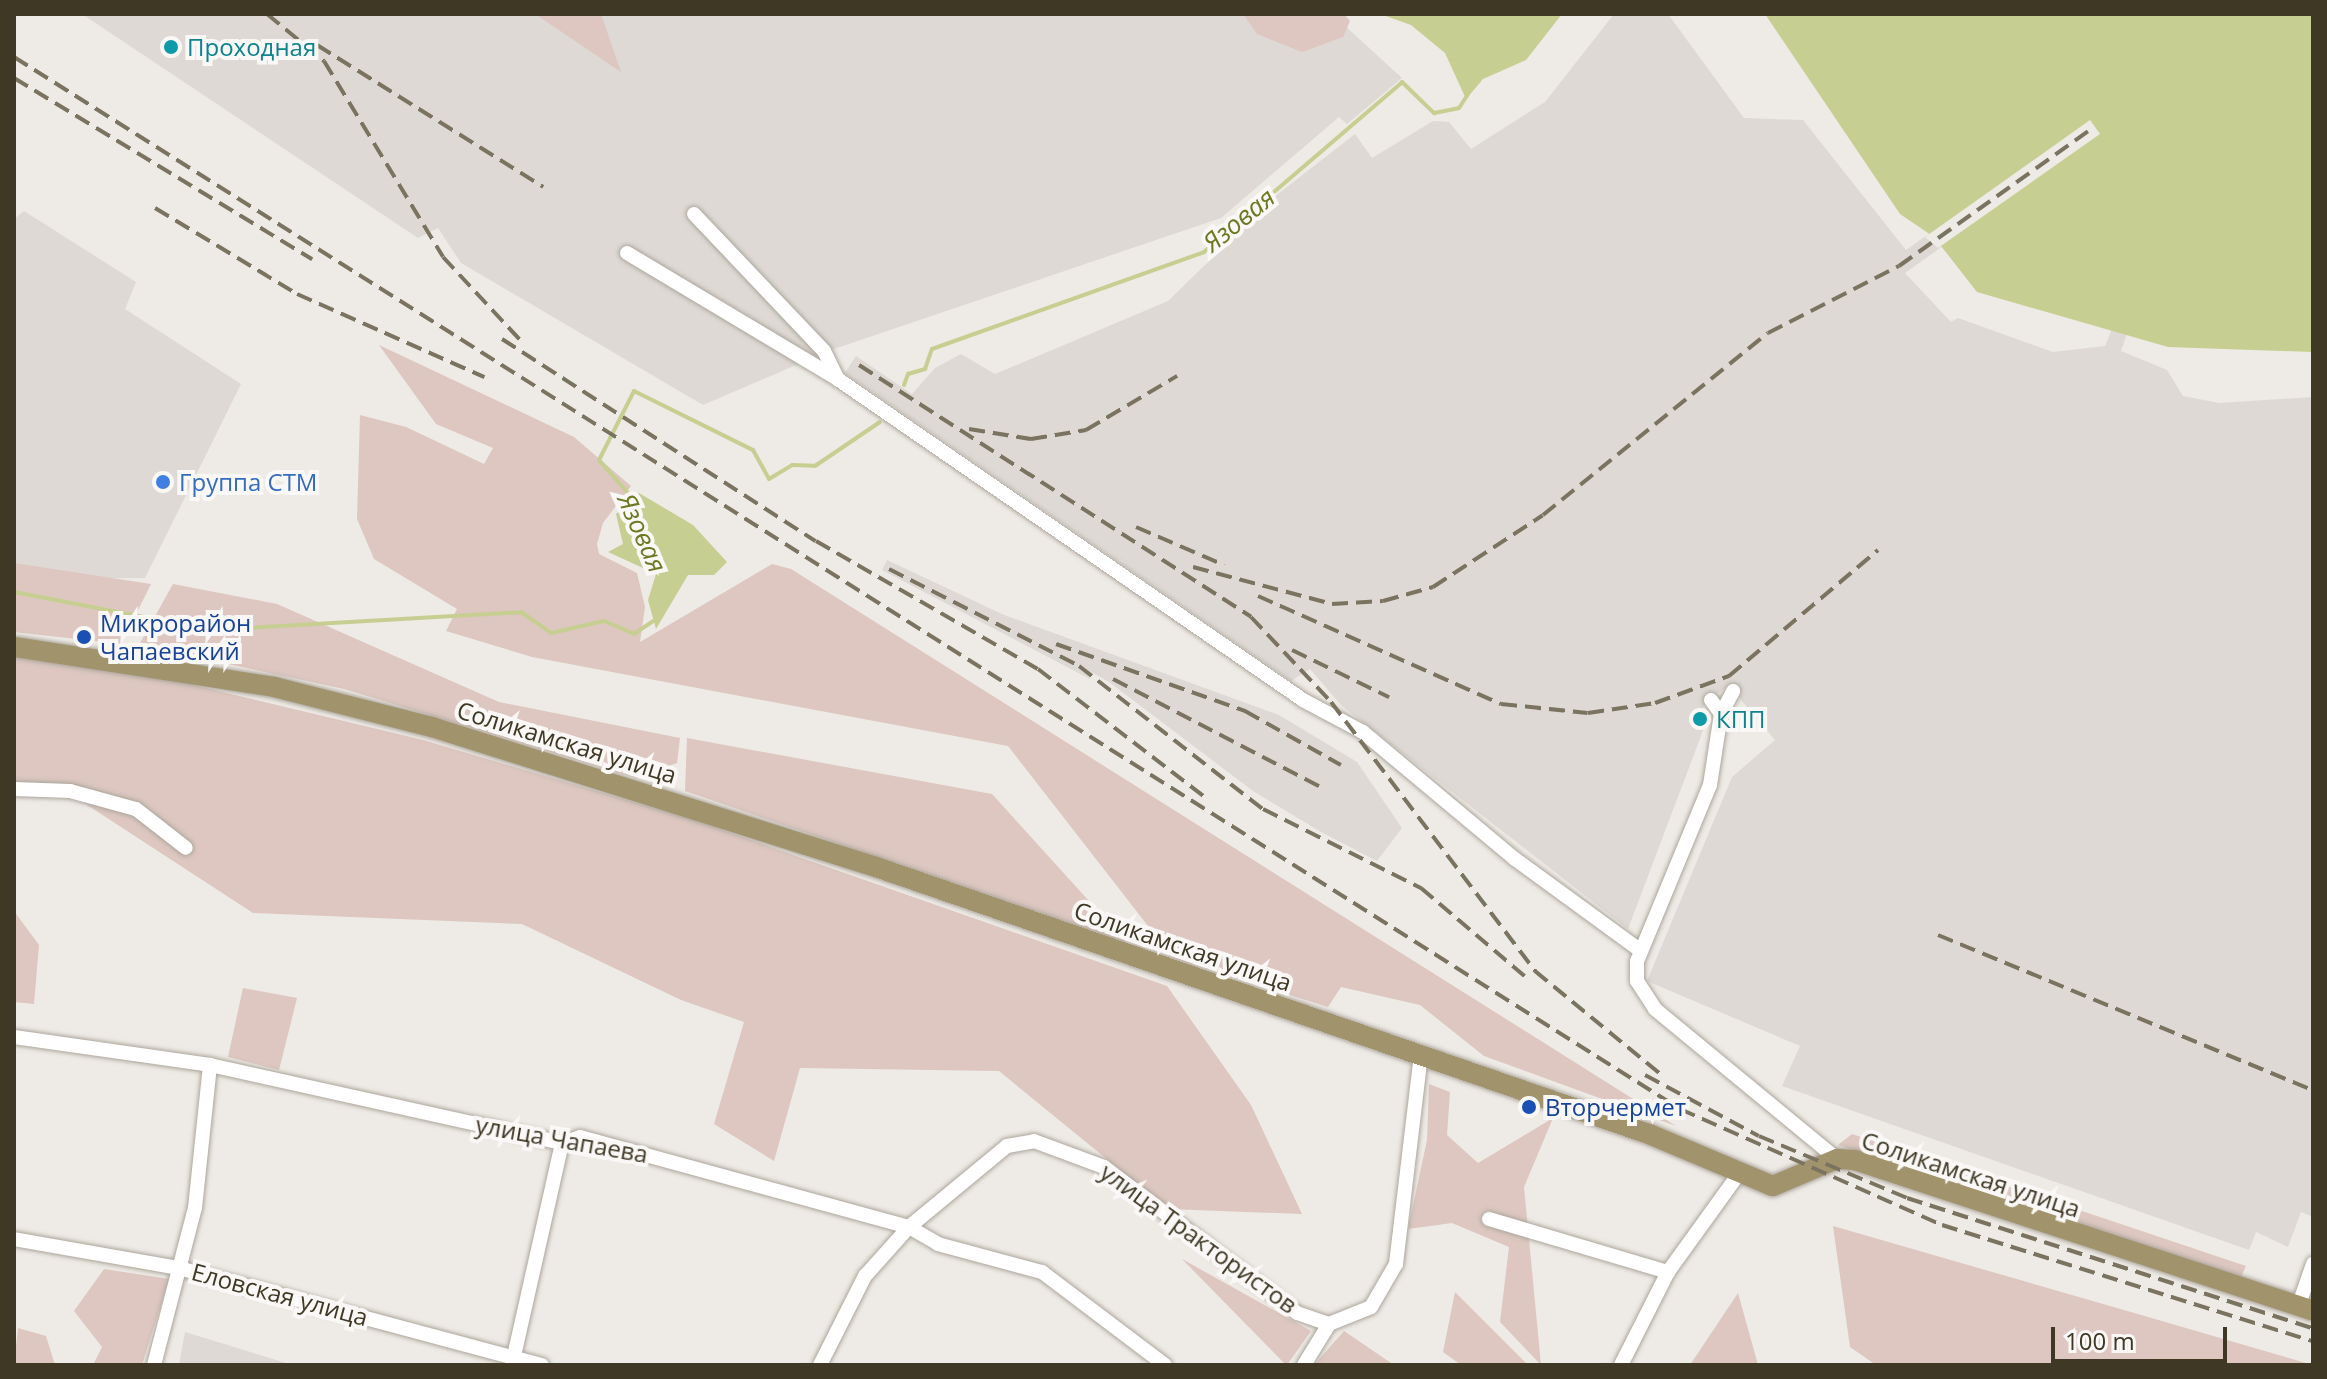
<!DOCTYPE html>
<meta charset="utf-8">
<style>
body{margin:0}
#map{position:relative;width:2327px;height:1379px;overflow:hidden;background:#eeeae5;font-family:"Open Sans",sans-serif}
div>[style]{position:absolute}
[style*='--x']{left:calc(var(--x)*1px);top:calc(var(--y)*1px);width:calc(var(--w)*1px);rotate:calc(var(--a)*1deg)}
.built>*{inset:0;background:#ded9d4}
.green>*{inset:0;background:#ddc7c0}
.water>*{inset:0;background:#c6cf91}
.pier>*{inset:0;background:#eeeae5}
.stream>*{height:4px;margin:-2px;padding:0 2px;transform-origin:2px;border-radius:2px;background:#c6cf91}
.roads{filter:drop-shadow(0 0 2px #aca69c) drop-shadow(0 0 2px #aca69c)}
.minor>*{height:14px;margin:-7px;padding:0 7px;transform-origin:7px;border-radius:7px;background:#fff}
.primary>*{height:20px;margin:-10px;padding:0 10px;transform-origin:10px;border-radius:10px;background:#a1936c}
.rail>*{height:4px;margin-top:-2px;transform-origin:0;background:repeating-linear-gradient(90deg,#7a7360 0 16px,transparent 0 24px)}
.dots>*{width:22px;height:22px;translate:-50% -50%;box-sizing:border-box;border:4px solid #faf8f6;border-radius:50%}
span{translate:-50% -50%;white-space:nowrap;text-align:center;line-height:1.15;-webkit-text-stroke:8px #faf8f6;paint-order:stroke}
.culture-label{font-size:24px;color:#0d838f}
.left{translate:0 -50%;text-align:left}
.shop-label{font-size:24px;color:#366cbe}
.transit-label{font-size:24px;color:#164399}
.street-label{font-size:24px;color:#3f3825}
.water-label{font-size:26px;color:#6b7921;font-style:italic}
.frame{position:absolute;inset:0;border:16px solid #3f3825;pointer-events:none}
.scale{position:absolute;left:2051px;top:1327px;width:176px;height:36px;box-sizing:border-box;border:4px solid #3f3825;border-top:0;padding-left:10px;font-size:24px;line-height:28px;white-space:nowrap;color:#3f3825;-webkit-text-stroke:6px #faf8f6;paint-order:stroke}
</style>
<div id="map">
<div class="built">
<i style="clip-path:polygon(82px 14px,1332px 14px,1402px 78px,1347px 124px,1339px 117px,1221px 218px,831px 350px,703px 405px,461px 263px,438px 228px,418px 238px)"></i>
<i style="clip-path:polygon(1614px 14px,1668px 14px,1744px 118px,1803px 120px,1906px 250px,2090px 120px,2100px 134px,1905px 273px,1951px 322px,1958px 318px,2053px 352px,2105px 346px,2116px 319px,2130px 324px,2121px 351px,2167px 370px,2183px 396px,2219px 403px,2313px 397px,2313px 1217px,2301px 1212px,2288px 1247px,2256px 1232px,2249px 1250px,1782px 1086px,1800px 1046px,1647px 981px,1732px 777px,1775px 740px,1728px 685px,1703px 707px,1704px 728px,1628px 929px,1341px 705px,1310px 669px,1291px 681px,845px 373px,856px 356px,912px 394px,935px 368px,961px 354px,995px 374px,1168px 301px,1278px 194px,1355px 134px,1372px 158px,1433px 121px,1449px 122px,1471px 149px,1545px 102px)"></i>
<i style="clip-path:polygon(24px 211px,136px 282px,125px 309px,241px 384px,145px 578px,14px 579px,14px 219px)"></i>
<i style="clip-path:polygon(887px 560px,1004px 615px,1279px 715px,1357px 762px,1402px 828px,1377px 861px,1321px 832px,1253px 791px,1109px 682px,1093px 673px,1090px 679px,882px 570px)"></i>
<i style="clip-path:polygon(185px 1332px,286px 1363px,285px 1365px,179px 1365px)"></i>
</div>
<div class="green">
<i style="clip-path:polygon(535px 14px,601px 14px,621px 72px)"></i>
<i style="clip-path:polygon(1243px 14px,1344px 14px,1350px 21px,1343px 37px,1302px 52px,1257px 34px)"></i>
<i style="clip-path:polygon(379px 345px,574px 437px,631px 486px,603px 523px,597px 544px,599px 554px,637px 573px,645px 607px,640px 642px,772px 564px,791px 569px,1676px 1126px,1484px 1056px,1420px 1005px,1341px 987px,1328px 1007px,1173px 958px,1008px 746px,532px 657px,446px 631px,457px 609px,374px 559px,357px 519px,360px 415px,406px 427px,484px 464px,493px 448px,436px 424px)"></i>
<i style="clip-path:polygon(14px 563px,151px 584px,121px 644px,14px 632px)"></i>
<i style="clip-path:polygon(173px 584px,277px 604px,499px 702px,680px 738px,677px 763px,636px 778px,344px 689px,139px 645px)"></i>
<i style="clip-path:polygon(14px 657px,127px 669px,423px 740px,691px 819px,1167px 986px,1251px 1105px,1302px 1214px,1168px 1209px,999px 1071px,800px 1068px,774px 1161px,714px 1124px,744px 1022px,681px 1000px,522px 924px,253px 913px,78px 799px,14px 796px)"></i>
<i style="clip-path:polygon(687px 738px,992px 794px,1127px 943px,685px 791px)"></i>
<i style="clip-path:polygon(14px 911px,39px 945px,34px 1004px,14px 1002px)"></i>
<i style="clip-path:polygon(243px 988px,297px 998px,279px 1070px,228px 1057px)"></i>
<i style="clip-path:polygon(1429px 1084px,1450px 1092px,1447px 1135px,1478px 1163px,1553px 1118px,1524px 1187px,1541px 1365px,1500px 1322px,1509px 1247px,1452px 1223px,1408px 1229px,1427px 1140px)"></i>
<i style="clip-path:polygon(1852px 1134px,2246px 1266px,2240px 1279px,1838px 1145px)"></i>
<i style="clip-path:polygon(1833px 1226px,2155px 1319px,2313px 1365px,1876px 1365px,1850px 1347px)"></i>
<i style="clip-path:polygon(1182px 1259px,1311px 1331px,1287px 1365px,1286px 1365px)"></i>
<i style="clip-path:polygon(104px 1269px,169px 1279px,142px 1365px,93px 1365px,102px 1347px,74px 1311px)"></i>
<i style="clip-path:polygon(1455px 1292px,1528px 1365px,1461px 1365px,1443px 1352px)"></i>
<i style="clip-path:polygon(1738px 1293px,1758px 1365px,1690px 1365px)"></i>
<i style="clip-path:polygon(18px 1328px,46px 1336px,55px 1365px,14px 1365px)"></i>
<i style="clip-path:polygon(1344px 1331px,1394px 1365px,1314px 1365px)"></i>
</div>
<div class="water">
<i style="clip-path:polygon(1380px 14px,1562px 14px,1526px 60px,1483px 79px,1466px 99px,1445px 53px,1411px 25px)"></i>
<i style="clip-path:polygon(1765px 14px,2313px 14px,2313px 352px,2168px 347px,1977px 292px,1934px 237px,1900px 214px)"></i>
<i style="clip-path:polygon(639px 493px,693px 525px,727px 562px,714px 575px,688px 575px,656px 629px,648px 600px,656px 574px,608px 552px,623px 544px,616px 514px)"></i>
</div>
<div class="pier">
<i style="clip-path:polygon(2090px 120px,2100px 134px,1938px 248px,1925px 237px)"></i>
</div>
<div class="stream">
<i style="--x:904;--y:385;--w:12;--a:-70"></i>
<i style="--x:908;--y:374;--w:18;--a:-16"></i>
<i style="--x:925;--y:369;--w:21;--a:-71"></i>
<i style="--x:932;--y:349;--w:289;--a:-19.6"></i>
<i style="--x:1204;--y:252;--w:261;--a:-40.6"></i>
<i style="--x:1402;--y:82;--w:45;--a:44.1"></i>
<i style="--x:1434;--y:113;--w:25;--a:-11"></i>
<i style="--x:1459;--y:108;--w:17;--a:-57"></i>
<i style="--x:634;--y:500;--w:53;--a:-131.2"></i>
<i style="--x:599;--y:460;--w:77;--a:-63.1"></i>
<i style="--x:634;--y:391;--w:133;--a:26.4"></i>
<i style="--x:753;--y:450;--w:33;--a:61"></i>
<i style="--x:769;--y:479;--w:27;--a:-31"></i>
<i style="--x:792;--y:465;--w:23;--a:2"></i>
<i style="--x:815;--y:466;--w:78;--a:-34.1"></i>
<i style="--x:14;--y:592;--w:202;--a:10.9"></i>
<i style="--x:212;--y:630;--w:310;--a:-3.3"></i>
<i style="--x:521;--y:612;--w:37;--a:35"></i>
<i style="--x:551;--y:633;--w:54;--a:-12.8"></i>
<i style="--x:604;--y:621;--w:33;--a:23"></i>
<i style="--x:634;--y:634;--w:23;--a:-34"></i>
</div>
<div class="roads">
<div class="minor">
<i style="--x:694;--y:214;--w:189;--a:46.5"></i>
<i style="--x:824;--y:351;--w:32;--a:64"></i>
<i style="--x:627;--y:253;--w:247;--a:30.9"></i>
<i style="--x:839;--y:380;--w:564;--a:34.59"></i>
<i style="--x:1303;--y:700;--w:68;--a:28.1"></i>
<i style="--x:1363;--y:732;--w:198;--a:39.9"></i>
<i style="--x:1515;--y:859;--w:156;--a:36.1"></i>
<i style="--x:1711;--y:700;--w:17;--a:54"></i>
<i style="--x:1721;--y:714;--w:72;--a:98.8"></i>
<i style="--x:1710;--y:785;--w:191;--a:112.5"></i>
<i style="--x:1637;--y:961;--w:20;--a:90"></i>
<i style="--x:1637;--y:981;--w:33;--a:57"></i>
<i style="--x:1655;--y:1009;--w:236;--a:39.5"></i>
<i style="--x:1721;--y:714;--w:26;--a:-62"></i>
<i style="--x:14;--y:789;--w:56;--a:2"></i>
<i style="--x:70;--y:791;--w:68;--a:15.3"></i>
<i style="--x:136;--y:809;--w:63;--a:38"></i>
<i style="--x:14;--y:1037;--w:198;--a:8.1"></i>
<i style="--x:210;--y:1065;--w:361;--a:12.5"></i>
<i style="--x:562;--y:1143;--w:19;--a:-18"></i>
<i style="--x:580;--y:1137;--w:341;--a:15.3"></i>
<i style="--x:909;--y:1227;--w:34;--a:30"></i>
<i style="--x:938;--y:1244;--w:108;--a:15.1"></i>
<i style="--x:1042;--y:1272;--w:154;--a:37.1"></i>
<i style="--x:1489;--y:1219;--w:187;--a:16.5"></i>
<i style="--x:14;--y:1239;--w:168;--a:10"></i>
<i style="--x:179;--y:1268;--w:376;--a:15"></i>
<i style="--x:2298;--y:1307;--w:46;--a:-70.8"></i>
<i style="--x:154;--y:1365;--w:162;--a:-75.4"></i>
<i style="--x:195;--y:1208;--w:144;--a:-84"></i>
<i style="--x:512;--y:1365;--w:228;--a:-77.3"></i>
<i style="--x:820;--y:1365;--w:100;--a:-63.2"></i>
<i style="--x:865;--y:1276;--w:66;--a:-48.1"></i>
<i style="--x:909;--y:1227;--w:127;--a:-39.6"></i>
<i style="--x:1007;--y:1146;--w:27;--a:-10"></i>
<i style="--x:1034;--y:1141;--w:75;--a:20.4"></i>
<i style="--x:1104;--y:1167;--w:242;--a:37.1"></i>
<i style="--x:1297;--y:1313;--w:34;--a:19"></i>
<i style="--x:1304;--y:1365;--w:48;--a:-58.6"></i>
<i style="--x:1329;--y:1324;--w:45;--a:-22"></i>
<i style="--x:1371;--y:1307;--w:50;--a:-59.8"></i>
<i style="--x:1396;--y:1264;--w:210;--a:-83.2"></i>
<i style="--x:1621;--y:1365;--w:104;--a:-63.2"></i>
<i style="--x:1668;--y:1272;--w:120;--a:-54.2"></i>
</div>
<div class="primary">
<i style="--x:14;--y:647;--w:263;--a:8.7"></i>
<i style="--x:274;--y:687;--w:163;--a:14.2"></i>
<i style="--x:432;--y:727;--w:466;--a:17.5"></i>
<i style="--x:876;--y:867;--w:818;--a:19.06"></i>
<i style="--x:1649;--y:1134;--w:134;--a:22.8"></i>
<i style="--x:1773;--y:1186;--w:69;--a:-22.9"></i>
<i style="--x:1837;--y:1159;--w:18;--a:3"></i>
<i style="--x:1855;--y:1160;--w:482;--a:18.2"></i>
</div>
</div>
<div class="rail">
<i style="--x:267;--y:14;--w:74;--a:39.5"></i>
<i style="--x:324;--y:61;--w:229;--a:58.7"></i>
<i style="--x:443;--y:257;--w:116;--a:47.1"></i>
<i style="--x:317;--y:45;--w:267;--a:32.1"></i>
<i style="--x:14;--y:57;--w:1970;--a:32.27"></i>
<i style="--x:1680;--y:1109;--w:287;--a:23.9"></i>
<i style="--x:1942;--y:1225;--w:389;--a:17.4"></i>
<i style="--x:14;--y:78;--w:349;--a:31.3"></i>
<i style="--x:155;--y:208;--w:166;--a:31.2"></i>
<i style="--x:297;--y:294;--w:205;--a:23.9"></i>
<i style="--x:502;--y:339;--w:373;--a:32.8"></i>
<i style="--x:816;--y:541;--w:256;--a:30"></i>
<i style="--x:1038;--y:669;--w:212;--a:37.5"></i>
<i style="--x:859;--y:365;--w:466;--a:32.7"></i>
<i style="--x:1251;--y:617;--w:117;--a:46.7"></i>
<i style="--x:1331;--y:702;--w:338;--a:52.8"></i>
<i style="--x:1535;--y:971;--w:166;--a:39.4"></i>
<i style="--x:969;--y:429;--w:63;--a:9.2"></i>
<i style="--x:1031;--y:439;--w:56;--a:-9.3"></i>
<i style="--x:1086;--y:430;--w:106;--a:-30.7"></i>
<i style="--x:1136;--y:527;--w:96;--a:23.4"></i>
<i style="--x:1193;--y:567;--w:144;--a:14.9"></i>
<i style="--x:1332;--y:604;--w:51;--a:-3.4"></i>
<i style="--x:1383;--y:601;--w:52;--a:-15.6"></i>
<i style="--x:1433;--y:587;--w:131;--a:-33.2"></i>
<i style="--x:1543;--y:515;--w:289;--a:-39"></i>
<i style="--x:1768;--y:333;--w:147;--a:-27.1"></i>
<i style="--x:1899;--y:266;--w:232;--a:-35.5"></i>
<i style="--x:889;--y:569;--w:213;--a:27"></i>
<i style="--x:1079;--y:666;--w:233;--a:37.9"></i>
<i style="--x:1263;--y:809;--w:177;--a:26.6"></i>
<i style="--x:1421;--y:888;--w:142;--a:40.4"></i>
<i style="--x:1258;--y:596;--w:266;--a:24"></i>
<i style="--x:1501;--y:704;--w:87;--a:5.9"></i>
<i style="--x:1588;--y:713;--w:68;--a:-8.5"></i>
<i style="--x:1655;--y:703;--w:79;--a:-20"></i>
<i style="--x:1729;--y:676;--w:195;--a:-40.2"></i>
<i style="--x:1056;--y:644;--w:201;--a:19.5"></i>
<i style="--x:1245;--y:711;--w:110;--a:29.4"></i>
<i style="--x:1292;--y:650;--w:108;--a:25.9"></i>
<i style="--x:1113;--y:679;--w:240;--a:27.5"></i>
<i style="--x:1938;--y:935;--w:406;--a:22.5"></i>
<i style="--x:1645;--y:1075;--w:129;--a:28.2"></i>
<i style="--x:1759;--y:1136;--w:160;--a:22.7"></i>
<i style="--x:1907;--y:1198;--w:426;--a:17.8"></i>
</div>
<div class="dots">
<i style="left:171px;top:47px;background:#0f9aa8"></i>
<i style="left:163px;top:482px;background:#3f7fe0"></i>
<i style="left:84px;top:637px;background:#1a4fb4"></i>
<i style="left:1700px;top:719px;background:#0f9aa8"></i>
<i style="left:1529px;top:1107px;background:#1a4fb4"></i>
</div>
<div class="culture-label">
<span class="left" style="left:187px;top:47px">Проходная</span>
<span class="left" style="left:1716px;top:719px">КПП</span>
</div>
<div class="shop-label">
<span class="left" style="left:179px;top:482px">Группа СТМ</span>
</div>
<div class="transit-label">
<span class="left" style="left:100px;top:637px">Микрорайон<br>Чапаевский</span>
<span class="left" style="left:1545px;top:1107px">Вторчермет</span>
</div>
<div class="street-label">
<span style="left:567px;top:742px;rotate:17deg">Соликамская улица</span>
<span style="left:1183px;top:946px;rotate:19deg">Соликамская улица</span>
<span style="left:562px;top:1139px;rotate:10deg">улица Чапаева</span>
<span style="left:1971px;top:1174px;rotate:18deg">Соликамская улица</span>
<span style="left:1199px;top:1238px;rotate:36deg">улица Трактористов</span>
<span style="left:280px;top:1294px;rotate:15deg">Еловская улица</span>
</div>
<div class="water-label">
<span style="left:1239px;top:220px;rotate:-39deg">Язовая</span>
<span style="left:642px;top:533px;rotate:66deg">Язовая</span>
</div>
<div class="frame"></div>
<div class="scale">100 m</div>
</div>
